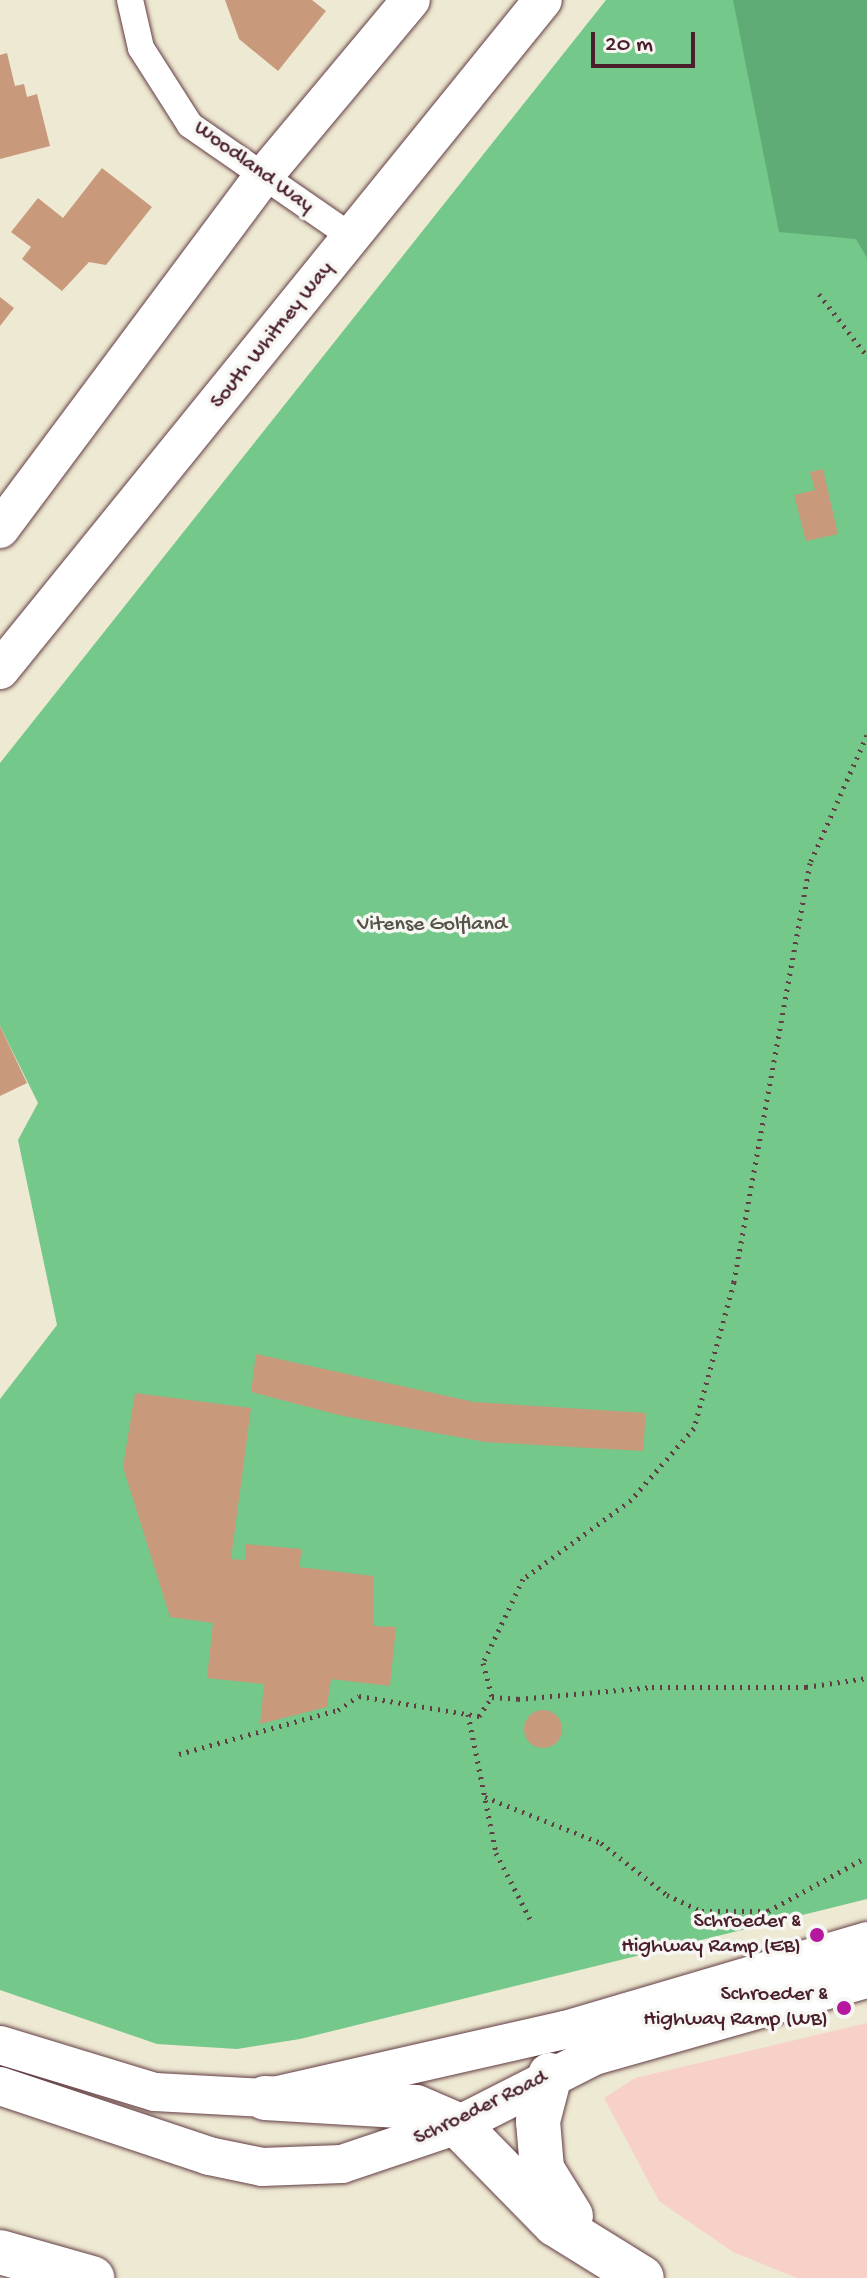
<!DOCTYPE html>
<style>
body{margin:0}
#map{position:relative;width:867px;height:2278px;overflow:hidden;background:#eee9d2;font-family:"Gochi Hand",sans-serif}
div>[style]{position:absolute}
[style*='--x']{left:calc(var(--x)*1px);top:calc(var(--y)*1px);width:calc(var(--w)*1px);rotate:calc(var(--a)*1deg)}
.built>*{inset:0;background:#f7d1c8}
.green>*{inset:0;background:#74c88a}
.forest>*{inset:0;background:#5fac76}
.building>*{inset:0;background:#c89a7b}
.round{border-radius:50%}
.path>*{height:5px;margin-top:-2.5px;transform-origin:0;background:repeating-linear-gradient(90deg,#633d44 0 2px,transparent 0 8px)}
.roads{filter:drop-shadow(0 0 2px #633d44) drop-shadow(0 0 2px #633d44)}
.street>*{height:26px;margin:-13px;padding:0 13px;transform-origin:13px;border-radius:13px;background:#fff}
.secondary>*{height:38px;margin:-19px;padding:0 19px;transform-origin:19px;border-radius:19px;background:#fff}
.highway>*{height:44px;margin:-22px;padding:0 22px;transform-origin:22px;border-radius:22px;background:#fff}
.dots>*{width:22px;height:22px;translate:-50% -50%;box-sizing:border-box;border:4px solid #f6f6f2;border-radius:50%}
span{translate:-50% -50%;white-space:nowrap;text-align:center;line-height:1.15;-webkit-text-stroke:7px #f6f6f2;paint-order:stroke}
.street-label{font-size:22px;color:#4a1f2b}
.park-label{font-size:22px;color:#575248}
.poi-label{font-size:22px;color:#4a1f2b}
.right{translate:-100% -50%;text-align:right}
.scale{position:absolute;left:591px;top:32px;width:104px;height:36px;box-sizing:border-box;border:4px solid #4a1f2b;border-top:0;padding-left:10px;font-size:24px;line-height:28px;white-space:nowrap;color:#4a1f2b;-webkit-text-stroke:6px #f6f6f2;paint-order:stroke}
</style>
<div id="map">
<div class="built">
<i style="clip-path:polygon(867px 2023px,867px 2278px,797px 2278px,733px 2252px,659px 2201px,604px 2098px,635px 2078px)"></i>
</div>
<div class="green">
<i style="clip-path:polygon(606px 0,867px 0,867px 1899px,300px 2039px,237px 2049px,157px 2044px,0 1990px,0 1399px,57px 1325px,18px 1140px,38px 1103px,0 1026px,0 763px)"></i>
</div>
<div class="forest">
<i style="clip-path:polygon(733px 0,867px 0,867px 258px,856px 239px,779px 232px)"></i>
</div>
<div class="building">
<i style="clip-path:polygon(225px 0,312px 0,326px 11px,278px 71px,239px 39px)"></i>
<i style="clip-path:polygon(7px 53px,15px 86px,24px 84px,27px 97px,37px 94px,50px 146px,0 159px,0 55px)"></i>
<i style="clip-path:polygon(102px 168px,152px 207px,106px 265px,89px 262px,62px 291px,22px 259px,31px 247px,11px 232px,38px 198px,63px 218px)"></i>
<i style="clip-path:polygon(0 297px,14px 308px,0 326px)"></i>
<i style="clip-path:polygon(823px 469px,838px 534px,806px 541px,794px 495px,815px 490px,810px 472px)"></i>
<i style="clip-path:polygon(0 1026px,27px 1083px,0 1096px)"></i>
<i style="clip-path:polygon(256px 1354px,474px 1402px,646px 1413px,643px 1451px,485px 1442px,343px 1416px,251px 1392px)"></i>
<i style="clip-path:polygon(135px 1393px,251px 1408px,231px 1559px,245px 1560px,246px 1544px,302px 1549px,299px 1567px,373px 1576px,374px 1626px,396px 1627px,390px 1686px,331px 1679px,327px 1707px,260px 1724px,264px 1684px,207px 1678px,213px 1623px,170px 1617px,123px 1467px)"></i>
<i class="round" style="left:524px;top:1710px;width:38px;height:38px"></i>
</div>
<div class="path">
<i style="--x:819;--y:294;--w:78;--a:52.3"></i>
<i style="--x:867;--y:735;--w:140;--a:114"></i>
<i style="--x:810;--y:863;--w:426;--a:100.3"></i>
<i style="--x:734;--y:1282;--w:151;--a:105.3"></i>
<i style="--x:694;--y:1428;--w:96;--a:131.2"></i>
<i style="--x:631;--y:1500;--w:134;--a:143.8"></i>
<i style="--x:523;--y:1579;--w:93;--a:115.5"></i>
<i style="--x:483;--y:1663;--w:35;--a:75"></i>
<i style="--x:492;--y:1697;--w:26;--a:4"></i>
<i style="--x:518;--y:1699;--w:135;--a:-5.1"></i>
<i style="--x:652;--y:1687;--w:154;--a:0"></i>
<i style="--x:806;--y:1687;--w:62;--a:-8.4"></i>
<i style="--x:468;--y:1714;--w:142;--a:78.6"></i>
<i style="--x:496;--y:1853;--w:74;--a:62.7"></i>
<i style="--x:179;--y:1754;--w:165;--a:-15.5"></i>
<i style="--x:338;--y:1710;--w:25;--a:-34"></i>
<i style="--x:359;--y:1696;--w:122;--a:9.5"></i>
<i style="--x:479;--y:1716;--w:23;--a:-56"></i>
<i style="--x:485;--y:1797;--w:125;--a:21.6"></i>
<i style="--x:601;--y:1843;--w:84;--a:38.2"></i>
<i style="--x:667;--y:1895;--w:38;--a:25"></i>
<i style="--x:702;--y:1911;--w:66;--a:0"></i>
<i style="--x:768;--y:1911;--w:111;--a:-28.7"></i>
</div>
<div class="roads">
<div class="street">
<i style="--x:130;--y:0;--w:49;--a:77.1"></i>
<i style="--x:141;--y:48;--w:91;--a:57.5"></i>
<i style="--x:190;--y:125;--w:197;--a:34.7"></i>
</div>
<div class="secondary">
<i style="--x:0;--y:529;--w:438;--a:-53.3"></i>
<i style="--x:262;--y:178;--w:232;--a:-50.1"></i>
<i style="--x:0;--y:670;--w:862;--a:-50.98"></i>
<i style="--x:0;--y:2045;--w:162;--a:16.9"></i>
<i style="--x:155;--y:2092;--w:110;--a:3.1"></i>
<i style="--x:265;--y:2098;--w:308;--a:-12.8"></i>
<i style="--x:565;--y:2030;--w:315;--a:-16.4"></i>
<i style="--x:0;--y:2086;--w:220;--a:18.5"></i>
<i style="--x:209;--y:2156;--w:54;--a:11.7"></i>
<i style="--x:262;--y:2167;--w:80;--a:-2.1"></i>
<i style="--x:342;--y:2164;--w:122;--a:-18.6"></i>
<i style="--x:458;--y:2125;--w:153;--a:-26.9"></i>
<i style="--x:594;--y:2056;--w:284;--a:-15.8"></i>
</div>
<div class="highway">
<i style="--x:550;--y:2075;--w:48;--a:104.6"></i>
<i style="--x:538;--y:2121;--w:48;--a:85.2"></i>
<i style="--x:542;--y:2169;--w:55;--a:58.3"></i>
<i style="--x:265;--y:2098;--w:151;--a:3.4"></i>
<i style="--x:416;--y:2107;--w:46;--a:23.2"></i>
<i style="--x:458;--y:2125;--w:139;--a:45.6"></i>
<i style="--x:555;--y:2224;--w:102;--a:31.8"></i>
<i style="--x:0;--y:2252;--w:96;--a:15.8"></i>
</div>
</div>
<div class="dots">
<i style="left:817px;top:1935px;background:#b5179e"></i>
<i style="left:844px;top:2008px;background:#b5179e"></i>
</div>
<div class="street-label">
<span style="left:253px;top:168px;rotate:36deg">Woodland Way</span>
<span style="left:273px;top:336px;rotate:-51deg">South Whitney Way</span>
<span style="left:481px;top:2109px;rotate:-26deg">Schroeder Road</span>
</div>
<div class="park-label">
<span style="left:432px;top:926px">Vitense Golfland</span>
</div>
<div class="poi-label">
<span class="right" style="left:801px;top:1935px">Schroeder &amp;<br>Highway Ramp (EB)</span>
<span class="right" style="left:828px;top:2008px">Schroeder &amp;<br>Highway Ramp (WB)</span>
</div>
<div class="scale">20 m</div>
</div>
